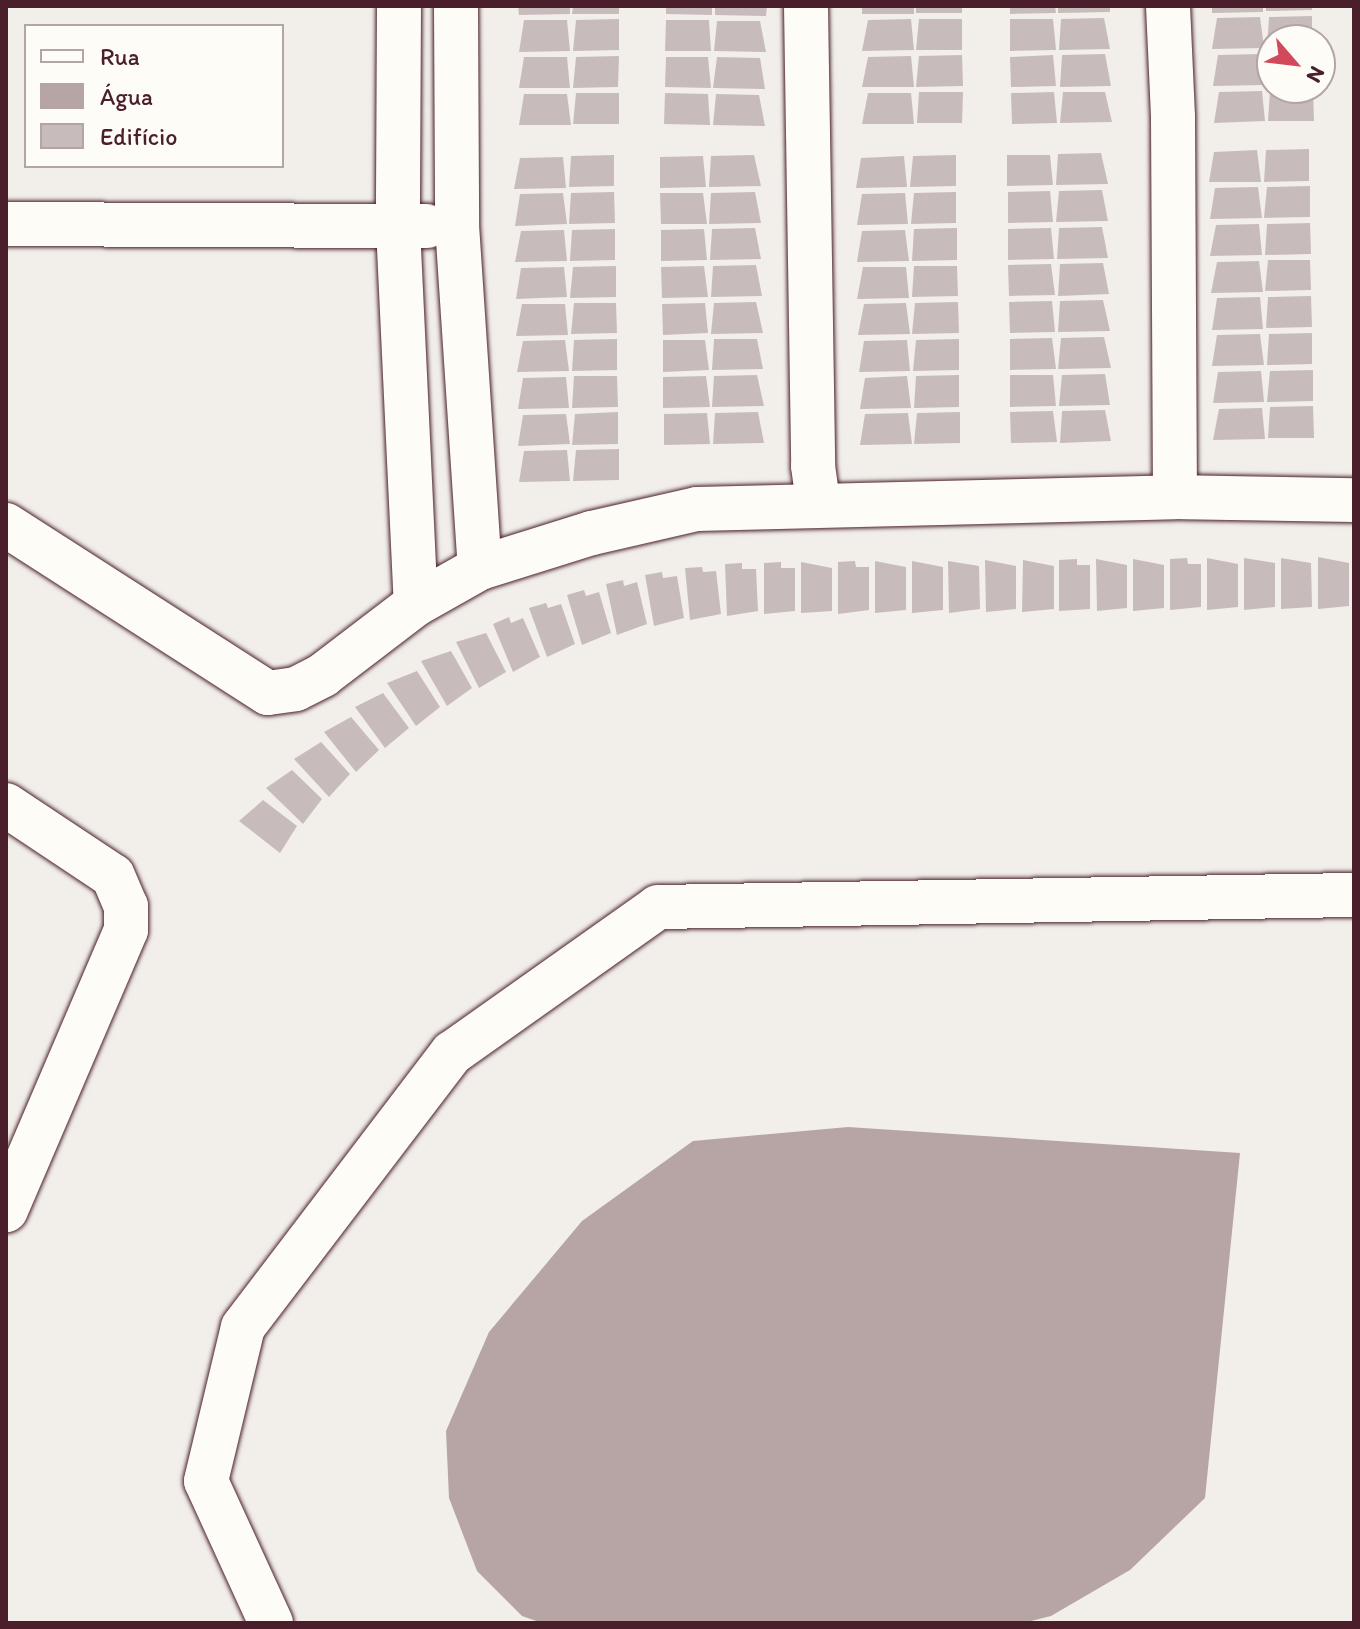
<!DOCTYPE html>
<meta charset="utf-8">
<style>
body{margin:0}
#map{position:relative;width:1360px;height:1629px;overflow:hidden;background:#f2efeb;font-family:Itim,sans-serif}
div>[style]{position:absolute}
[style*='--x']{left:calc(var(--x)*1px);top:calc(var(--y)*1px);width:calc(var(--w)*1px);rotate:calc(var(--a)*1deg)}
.water>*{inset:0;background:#b7a5a6}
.building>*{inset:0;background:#c8bbbb}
.roads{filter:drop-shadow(0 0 2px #4a1f2b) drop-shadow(0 0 2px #4a1f2b)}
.minor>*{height:44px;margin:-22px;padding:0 22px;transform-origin:22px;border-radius:22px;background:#fdfcf7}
span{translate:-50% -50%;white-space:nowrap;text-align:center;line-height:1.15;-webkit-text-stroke:7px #fdfcf7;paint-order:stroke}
.frame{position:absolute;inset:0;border:8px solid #4a1f2b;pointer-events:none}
.legend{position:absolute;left:24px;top:24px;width:260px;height:144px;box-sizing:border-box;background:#fdfcf7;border:2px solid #b5a4a5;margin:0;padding:10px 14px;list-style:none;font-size:24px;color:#4a1f2b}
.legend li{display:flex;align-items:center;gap:16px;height:40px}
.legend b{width:40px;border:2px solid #b5a4a5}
.north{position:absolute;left:1256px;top:24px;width:80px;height:80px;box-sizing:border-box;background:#fdfcf7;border:2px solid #b5a4a5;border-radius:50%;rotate:118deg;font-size:22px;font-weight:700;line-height:32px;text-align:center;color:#4a1f2b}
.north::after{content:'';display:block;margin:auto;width:28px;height:36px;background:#d1495b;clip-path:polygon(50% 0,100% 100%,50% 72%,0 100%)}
</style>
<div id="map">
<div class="water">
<i style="clip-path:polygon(848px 1127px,1240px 1153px,1205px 1498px,1130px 1570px,1051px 1616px,1023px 1623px,542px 1623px,522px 1616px,477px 1571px,449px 1498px,446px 1431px,489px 1332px,582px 1221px,693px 1141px)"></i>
</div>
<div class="building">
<i style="clip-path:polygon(518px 6px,570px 6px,570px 14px,519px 15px)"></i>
<i style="clip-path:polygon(573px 6px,619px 6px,619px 14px,572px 14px)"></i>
<i style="clip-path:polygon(666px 6px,712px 6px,712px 15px,666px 14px)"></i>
<i style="clip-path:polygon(715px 6px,767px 6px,766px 16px,715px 15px)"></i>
<i style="clip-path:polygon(862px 6px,914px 6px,914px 14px,862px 14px)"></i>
<i style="clip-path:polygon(916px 6px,962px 6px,962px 13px,916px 13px)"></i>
<i style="clip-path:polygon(1010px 6px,1055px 6px,1056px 13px,1010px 14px)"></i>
<i style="clip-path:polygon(1058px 6px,1110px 6px,1110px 12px,1058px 13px)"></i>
<i style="clip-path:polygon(1212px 6px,1263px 6px,1263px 12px,1212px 13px)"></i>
<i style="clip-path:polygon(1266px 6px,1312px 6px,1312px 10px,1266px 11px)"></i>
<i style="clip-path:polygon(1312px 16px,1312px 40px,1272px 40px,1272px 48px,1267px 48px,1269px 17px)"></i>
<i style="clip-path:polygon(1260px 17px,1264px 48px,1212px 49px,1217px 18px)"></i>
<i style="clip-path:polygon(1104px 18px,1110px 49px,1059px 50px,1061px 19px)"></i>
<i style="clip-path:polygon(619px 19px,619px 50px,573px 51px,576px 20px)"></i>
<i style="clip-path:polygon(911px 19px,914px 50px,862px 51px,868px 20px)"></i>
<i style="clip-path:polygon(919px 19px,962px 19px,962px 50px,916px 50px)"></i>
<i style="clip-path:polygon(1010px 19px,1053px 19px,1056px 50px,1010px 51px)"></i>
<i style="clip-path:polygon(524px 20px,567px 20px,570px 51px,519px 52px)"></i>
<i style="clip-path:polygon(666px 20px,709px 20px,711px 51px,665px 51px)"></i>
<i style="clip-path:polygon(717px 21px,760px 21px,766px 52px,714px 51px)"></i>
<i style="clip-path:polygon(1105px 54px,1111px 86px,1060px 87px,1062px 55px)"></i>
<i style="clip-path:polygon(1261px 54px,1264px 85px,1213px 86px,1218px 55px)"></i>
<i style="clip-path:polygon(962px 55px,963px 86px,916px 87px,919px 56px)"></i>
<i style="clip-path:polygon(1053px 55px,1056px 86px,1011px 87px,1010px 57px)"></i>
<i style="clip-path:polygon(619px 56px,618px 87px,573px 88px,576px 57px)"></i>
<i style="clip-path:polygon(911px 56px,914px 87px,862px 87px,868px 57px)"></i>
<i style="clip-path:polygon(524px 57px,567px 57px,570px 88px,519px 88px)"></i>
<i style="clip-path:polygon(666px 57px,708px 57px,711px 88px,665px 87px)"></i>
<i style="clip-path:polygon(717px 57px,760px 58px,765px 89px,713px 88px)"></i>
<i style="clip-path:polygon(1313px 90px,1314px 121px,1268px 121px,1270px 91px)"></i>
<i style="clip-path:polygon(1262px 91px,1265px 121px,1214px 123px,1219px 92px)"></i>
<i style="clip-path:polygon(919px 92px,963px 92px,962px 123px,917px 123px)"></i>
<i style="clip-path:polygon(1054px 92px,1057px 123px,1012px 124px,1011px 93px)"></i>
<i style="clip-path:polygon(1063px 92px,1105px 92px,1112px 122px,1060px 123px)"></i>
<i style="clip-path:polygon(576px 93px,619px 93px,619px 124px,573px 124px)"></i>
<i style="clip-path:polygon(665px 93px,708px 94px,710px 125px,664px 124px)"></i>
<i style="clip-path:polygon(868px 93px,911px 93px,914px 124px,862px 124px)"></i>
<i style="clip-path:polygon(524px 94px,567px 94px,571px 125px,519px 125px)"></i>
<i style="clip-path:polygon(716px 94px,759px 95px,765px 126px,713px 125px)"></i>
<i style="clip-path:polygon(1309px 149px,1309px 181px,1264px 182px,1266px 150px)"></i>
<i style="clip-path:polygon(1257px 150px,1261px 182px,1209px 182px,1214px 152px)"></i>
<i style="clip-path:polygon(1101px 153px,1108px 184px,1056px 185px,1058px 154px)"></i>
<i style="clip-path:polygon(614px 155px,614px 186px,569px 187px,571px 156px)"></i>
<i style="clip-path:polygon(754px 155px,761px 186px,709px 187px,711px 156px)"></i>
<i style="clip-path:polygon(956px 155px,956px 186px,910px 187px,913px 156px)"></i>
<i style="clip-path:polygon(1007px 155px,1050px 155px,1053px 185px,1007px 186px)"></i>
<i style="clip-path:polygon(703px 156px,706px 187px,660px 188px,660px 157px)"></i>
<i style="clip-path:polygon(904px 156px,907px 187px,856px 188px,861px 158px)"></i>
<i style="clip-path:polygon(563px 157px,566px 188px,514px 189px,520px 158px)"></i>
<i style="clip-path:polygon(1310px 186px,1310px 217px,1264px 218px,1267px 187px)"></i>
<i style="clip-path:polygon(1258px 187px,1262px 218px,1210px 219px,1215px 188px)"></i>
<i style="clip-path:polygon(1102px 190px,1108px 221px,1056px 222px,1059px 191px)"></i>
<i style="clip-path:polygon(1050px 191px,1053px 222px,1008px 223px,1008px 192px)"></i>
<i style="clip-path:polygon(614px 192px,615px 223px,569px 224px,571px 193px)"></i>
<i style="clip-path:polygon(755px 192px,761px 223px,709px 224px,711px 193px)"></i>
<i style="clip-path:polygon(956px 192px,956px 223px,911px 224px,914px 193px)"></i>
<i style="clip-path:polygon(563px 193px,567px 224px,515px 226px,520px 194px)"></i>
<i style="clip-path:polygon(660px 193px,703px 193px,707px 224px,661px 224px)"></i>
<i style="clip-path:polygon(905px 193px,908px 224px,857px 225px,862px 194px)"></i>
<i style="clip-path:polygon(1310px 223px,1311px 254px,1265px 255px,1267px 224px)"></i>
<i style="clip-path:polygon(1259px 224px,1262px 255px,1210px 256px,1216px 225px)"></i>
<i style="clip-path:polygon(1102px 227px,1108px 258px,1057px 259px,1059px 228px)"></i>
<i style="clip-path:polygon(755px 228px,761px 259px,710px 260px,712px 229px)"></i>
<i style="clip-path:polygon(957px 228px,957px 260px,912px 261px,914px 229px)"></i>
<i style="clip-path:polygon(1051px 228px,1054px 259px,1008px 260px,1008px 229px)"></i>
<i style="clip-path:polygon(615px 229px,615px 260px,570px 261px,572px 230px)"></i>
<i style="clip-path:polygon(704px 229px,707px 260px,661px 261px,661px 230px)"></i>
<i style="clip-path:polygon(564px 230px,567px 261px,515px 262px,521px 231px)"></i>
<i style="clip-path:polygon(905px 230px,909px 261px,857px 262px,862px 231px)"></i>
<i style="clip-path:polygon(1268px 260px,1310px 260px,1311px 290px,1265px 291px)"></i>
<i style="clip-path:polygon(1259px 261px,1263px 292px,1211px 293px,1217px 262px)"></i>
<i style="clip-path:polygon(1103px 263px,1109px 294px,1058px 296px,1060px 264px)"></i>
<i style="clip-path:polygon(1051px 264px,1055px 295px,1009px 296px,1008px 265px)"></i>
<i style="clip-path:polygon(756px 265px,762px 296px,711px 297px,713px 266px)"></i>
<i style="clip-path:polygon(616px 266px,616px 297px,570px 298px,573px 267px)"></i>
<i style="clip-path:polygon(704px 266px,708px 297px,662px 298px,661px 267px)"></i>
<i style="clip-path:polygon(914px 266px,957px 266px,958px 296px,912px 297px)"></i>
<i style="clip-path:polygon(564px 267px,567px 297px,516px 299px,521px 268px)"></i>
<i style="clip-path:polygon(863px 267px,906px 267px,909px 298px,857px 299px)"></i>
<i style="clip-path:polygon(1311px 296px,1312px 327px,1266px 328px,1268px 297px)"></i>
<i style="clip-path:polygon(1260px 297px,1263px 329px,1212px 330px,1217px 298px)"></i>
<i style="clip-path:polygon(1103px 300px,1110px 331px,1058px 332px,1060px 301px)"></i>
<i style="clip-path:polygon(1052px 301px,1055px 332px,1010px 333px,1009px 302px)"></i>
<i style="clip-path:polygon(756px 302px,763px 333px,711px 334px,714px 303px)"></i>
<i style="clip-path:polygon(958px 302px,959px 333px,912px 334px,915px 303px)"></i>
<i style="clip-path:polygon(574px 303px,616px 303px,617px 333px,571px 334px)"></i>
<i style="clip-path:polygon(705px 303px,708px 333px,663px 335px,662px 304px)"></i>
<i style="clip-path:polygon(906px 303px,910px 334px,858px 335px,864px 304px)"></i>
<i style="clip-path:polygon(522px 304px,565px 304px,568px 335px,516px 336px)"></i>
<i style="clip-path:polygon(1312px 333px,1312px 364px,1267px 365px,1269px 334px)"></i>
<i style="clip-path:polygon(1260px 334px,1264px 365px,1212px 366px,1217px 335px)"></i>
<i style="clip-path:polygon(1104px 337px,1111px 368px,1058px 369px,1061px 338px)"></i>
<i style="clip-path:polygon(1052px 338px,1056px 369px,1010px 370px,1010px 339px)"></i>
<i style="clip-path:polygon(617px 339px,617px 370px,572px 371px,574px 340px)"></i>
<i style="clip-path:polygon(714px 339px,757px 339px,763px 369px,712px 370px)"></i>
<i style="clip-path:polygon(959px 339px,959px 370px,913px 371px,916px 340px)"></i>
<i style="clip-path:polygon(565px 340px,569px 371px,517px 372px,523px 341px)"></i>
<i style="clip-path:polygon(663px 340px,705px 340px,709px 370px,663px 372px)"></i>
<i style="clip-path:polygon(907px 340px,910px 371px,859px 372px,864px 341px)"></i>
<i style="clip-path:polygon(1313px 370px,1313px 401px,1267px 402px,1270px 371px)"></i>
<i style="clip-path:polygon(1261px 371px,1264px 402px,1213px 403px,1218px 372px)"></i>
<i style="clip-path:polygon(1105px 374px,1110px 405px,1059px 406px,1062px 375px)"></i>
<i style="clip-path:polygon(757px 375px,764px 406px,712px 407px,714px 376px)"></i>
<i style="clip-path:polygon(959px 375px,959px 407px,914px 408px,916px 376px)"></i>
<i style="clip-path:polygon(1010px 375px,1053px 375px,1056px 406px,1010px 407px)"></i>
<i style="clip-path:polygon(574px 376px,617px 376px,618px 407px,572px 408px)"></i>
<i style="clip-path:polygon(706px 376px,710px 407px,663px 408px,663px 377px)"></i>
<i style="clip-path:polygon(907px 376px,911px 408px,860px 409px,865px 378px)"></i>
<i style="clip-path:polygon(566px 377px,569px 408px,518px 409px,523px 378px)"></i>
<i style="clip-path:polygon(1313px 406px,1314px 438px,1268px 438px,1270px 407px)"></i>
<i style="clip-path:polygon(1262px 408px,1265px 439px,1213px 440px,1219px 409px)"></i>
<i style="clip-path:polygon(1105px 410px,1111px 441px,1060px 443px,1062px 411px)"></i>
<i style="clip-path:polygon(1053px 411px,1057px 442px,1011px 443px,1010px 412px)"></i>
<i style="clip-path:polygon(618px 412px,618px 444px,572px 445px,575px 414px)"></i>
<i style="clip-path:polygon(758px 412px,764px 443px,713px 444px,715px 413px)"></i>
<i style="clip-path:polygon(960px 412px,960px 443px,914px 444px,917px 413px)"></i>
<i style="clip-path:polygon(707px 413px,710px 444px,664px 445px,664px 414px)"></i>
<i style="clip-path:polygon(908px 413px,912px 444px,860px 445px,865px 414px)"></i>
<i style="clip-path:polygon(566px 414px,570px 444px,518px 446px,523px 415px)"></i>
<i style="clip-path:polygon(619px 449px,619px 480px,573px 481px,576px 450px)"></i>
<i style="clip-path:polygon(567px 450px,570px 481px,519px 482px,524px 451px)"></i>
<i style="clip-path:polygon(1318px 557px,1349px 563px,1349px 606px,1318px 609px)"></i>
<i style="clip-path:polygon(1187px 558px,1188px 564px,1201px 564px,1201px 607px,1170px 610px,1170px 559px)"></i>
<i style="clip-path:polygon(1207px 558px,1238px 564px,1238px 607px,1207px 610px)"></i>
<i style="clip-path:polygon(1244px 558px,1275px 563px,1275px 607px,1244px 610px)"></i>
<i style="clip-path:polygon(1281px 558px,1311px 563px,1312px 607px,1281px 609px)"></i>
<i style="clip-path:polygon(1077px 559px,1077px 565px,1090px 565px,1090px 609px,1059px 611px,1059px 560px)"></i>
<i style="clip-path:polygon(1096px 559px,1127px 565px,1127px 608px,1097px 611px)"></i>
<i style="clip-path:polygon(1133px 559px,1164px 565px,1164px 608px,1133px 611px)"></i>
<i style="clip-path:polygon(985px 560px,1016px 566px,1016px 609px,986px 612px)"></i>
<i style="clip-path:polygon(1023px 560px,1054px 566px,1054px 609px,1022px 612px)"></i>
<i style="clip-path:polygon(855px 561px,856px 567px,869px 567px,869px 610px,838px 614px,838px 562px)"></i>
<i style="clip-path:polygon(875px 561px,906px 567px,906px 610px,875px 613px)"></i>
<i style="clip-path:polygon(912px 561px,943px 567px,943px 610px,912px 613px)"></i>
<i style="clip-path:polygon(948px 561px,979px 566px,980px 609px,949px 613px)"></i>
<i style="clip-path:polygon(781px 562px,781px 568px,795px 568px,795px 611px,764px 614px,764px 563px)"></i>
<i style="clip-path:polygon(801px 562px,832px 568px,832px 611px,801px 613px)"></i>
<i style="clip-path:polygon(742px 563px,742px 569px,756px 569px,758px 611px,727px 616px,725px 564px)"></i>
<i style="clip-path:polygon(702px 567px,703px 572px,716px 571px,721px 614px,690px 620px,685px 568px)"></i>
<i style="clip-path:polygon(662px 572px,663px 578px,677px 576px,684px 618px,654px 626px,645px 575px)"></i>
<i style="clip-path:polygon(623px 580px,624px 586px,637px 582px,647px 624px,617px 635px,606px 584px)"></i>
<i style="clip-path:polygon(584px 590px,586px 596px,599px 592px,611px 633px,582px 645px,567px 595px)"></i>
<i style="clip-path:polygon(546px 603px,548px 608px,561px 604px,575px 644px,547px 657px,529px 608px)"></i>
<i style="clip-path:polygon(509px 617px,511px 623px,523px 618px,540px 657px,513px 672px,493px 624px)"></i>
<i style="clip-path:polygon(486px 633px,506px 672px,479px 688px,456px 642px)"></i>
<i style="clip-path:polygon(451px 651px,472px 688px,447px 706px,421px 661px)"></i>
<i style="clip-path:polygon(417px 671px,440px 707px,416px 726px,387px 683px)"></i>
<i style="clip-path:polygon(383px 693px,409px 728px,385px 748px,355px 707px)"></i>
<i style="clip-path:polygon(351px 717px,379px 750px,356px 772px,324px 732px)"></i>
<i style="clip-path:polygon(321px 742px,350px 774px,329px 797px,294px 759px)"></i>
<i style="clip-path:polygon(292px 770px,322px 799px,303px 824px,266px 788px)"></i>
<i style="clip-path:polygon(263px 800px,297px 826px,280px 853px,239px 821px)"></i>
</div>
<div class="roads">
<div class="minor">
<i style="--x:399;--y:6;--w:221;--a:90.3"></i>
<i style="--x:398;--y:227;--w:377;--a:87.3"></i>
<i style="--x:456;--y:6;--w:219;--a:89.7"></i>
<i style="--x:457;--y:225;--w:344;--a:86.2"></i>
<i style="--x:806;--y:6;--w:460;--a:89.1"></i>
<i style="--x:813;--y:466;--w:36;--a:82"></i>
<i style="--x:1168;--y:6;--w:111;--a:87.4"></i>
<i style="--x:1173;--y:117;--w:380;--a:89.7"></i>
<i style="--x:6;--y:224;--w:421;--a:0.3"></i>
<i style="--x:6;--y:525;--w:311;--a:32.7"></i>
<i style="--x:268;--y:693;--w:28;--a:-8"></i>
<i style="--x:296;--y:689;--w:30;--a:-27"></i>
<i style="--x:323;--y:675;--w:117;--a:-37.4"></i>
<i style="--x:416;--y:604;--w:73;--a:-29.4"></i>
<i style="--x:480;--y:568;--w:117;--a:-17.4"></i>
<i style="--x:592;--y:533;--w:108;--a:-12.9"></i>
<i style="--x:697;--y:509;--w:478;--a:-1.4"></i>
<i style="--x:1175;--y:497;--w:179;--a:1"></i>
<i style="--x:6;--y:805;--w:128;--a:33.6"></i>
<i style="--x:113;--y:876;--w:33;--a:67"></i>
<i style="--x:126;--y:906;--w:24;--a:90"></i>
<i style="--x:126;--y:930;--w:305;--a:113.2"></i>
<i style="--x:271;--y:1623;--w:156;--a:-114.6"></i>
<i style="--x:206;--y:1481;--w:158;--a:-76.5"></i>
<i style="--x:243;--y:1327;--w:345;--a:-52.7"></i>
<i style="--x:452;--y:1053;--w:252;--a:-35.3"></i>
<i style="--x:658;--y:907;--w:696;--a:-0.99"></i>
</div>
</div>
<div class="frame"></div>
<ul class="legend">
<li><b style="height:10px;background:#fdfcf7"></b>Rua</li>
<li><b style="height:22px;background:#b7a5a6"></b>Água</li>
<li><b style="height:22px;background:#c8bbbb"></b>Edifício</li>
</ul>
<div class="north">N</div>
</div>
